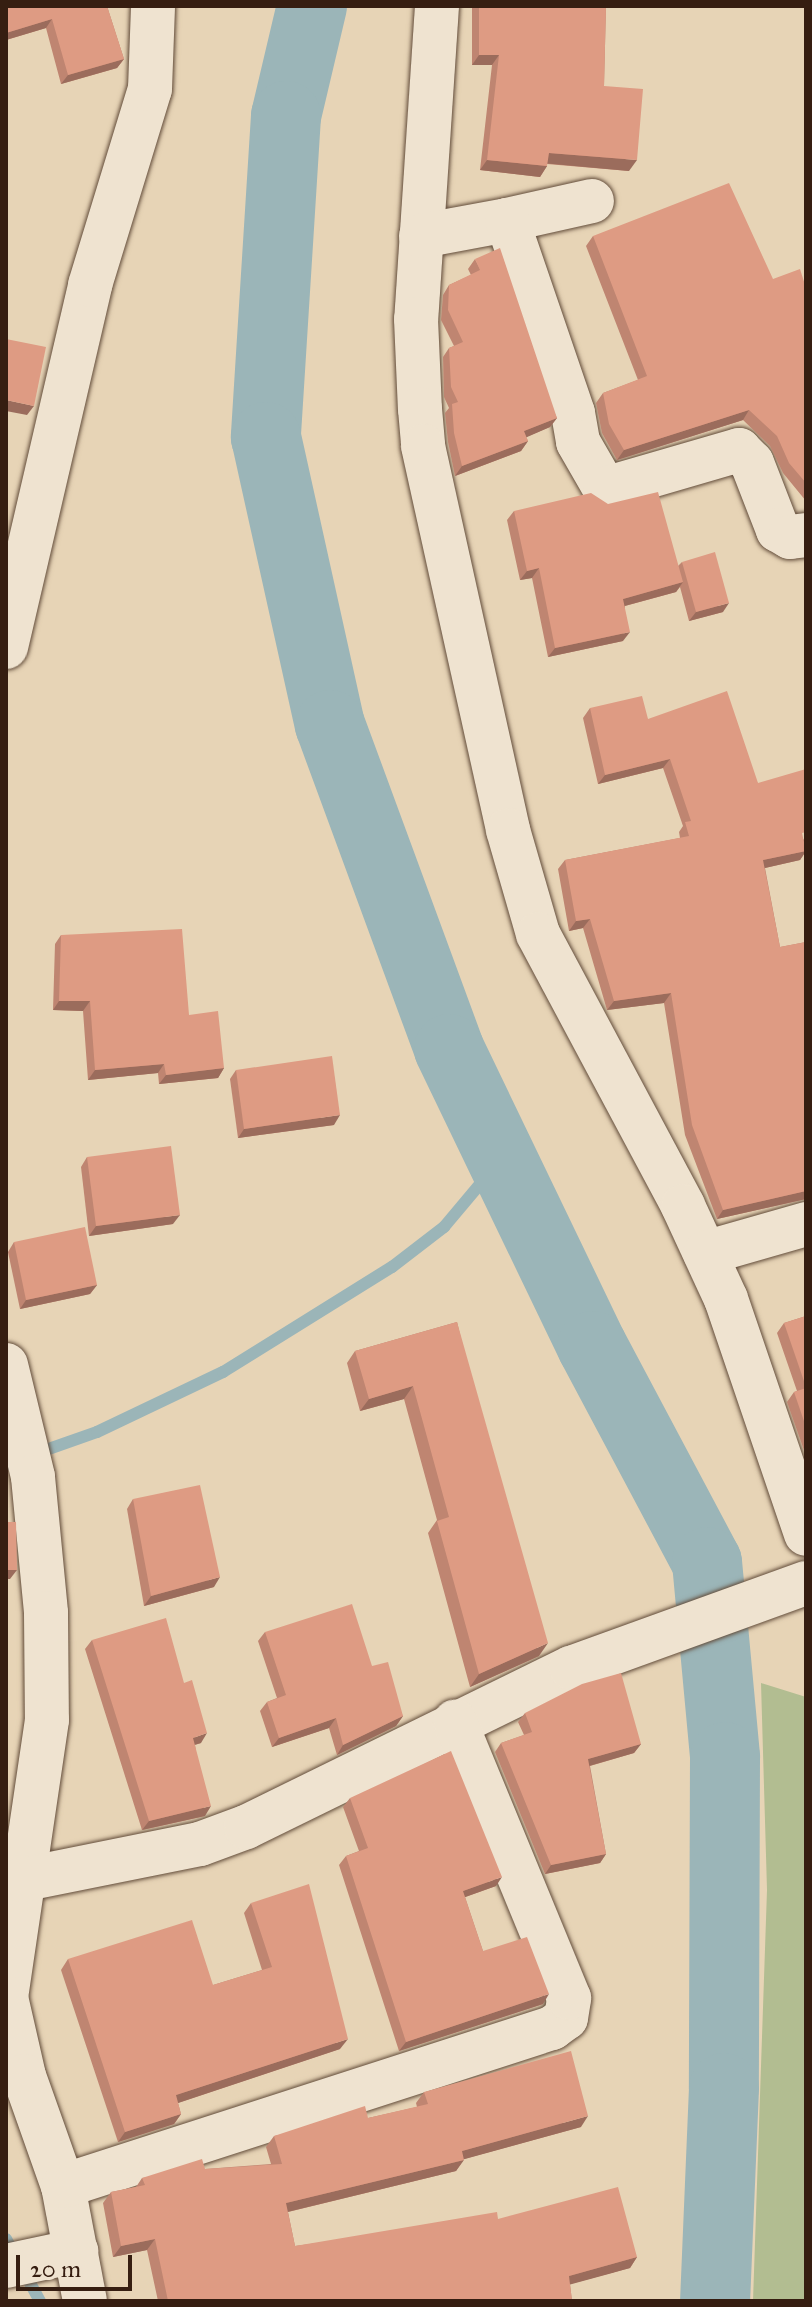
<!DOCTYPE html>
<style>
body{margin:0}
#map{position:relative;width:812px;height:2307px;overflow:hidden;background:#e7d4b6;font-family:"IM FELL Great Primer",serif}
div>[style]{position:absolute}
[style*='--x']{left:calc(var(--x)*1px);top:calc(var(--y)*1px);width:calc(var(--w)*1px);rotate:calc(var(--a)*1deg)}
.green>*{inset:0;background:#b2bd91}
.stream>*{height:12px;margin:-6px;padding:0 6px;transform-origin:6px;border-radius:6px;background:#9bb5b8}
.river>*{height:70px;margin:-35px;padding:0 35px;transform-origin:35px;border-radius:35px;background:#9bb5b8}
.roads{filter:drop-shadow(0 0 2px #624c3a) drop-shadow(0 0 2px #624c3a)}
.minor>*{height:44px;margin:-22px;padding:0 22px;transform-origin:22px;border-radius:22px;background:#efe3d0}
.wall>*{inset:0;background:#bf8571}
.shaded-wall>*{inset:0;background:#9b6c5c}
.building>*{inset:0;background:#de9b83}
span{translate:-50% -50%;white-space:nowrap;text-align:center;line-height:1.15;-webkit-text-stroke:8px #efe3d0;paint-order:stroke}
.frame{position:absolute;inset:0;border:8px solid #361e11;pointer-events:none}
.scale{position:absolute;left:16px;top:2255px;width:116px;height:36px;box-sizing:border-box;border:4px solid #361e11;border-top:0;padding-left:10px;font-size:24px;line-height:28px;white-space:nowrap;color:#361e11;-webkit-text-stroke:6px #efe3d0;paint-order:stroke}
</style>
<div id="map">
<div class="green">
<i style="clip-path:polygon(761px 1683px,806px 1697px,806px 2301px,753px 2301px,767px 1890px)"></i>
</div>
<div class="stream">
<i style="--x:6;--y:1464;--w:96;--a:-19.4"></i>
<i style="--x:97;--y:1432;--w:140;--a:-25.5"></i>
<i style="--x:223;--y:1372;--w:199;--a:-31.9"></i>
<i style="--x:392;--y:1267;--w:66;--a:-37.6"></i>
<i style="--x:444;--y:1227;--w:90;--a:-50"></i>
<i style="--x:6;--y:2239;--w:71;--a:61.3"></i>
</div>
<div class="river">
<i style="--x:312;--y:6;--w:113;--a:103.3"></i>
<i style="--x:286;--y:116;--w:322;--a:93.6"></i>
<i style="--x:266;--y:437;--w:295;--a:77.5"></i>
<i style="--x:330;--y:725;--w:345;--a:69.8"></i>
<i style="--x:449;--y:1049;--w:330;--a:64.3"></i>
<i style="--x:592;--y:1346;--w:245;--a:62"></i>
<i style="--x:707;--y:1562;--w:196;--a:84.7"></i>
<i style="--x:725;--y:1757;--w:331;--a:90.2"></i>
<i style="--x:724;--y:2088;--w:213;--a:92.4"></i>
</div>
<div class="roads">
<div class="minor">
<i style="--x:437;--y:6;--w:314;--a:93.8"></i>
<i style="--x:416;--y:319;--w:90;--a:87.5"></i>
<i style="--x:420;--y:409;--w:37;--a:85"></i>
<i style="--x:423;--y:446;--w:393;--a:77.5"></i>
<i style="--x:508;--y:830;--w:108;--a:73.9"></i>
<i style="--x:538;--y:934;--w:308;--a:61.9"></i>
<i style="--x:683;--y:1206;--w:102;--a:65.2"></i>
<i style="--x:726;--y:1299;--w:248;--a:71.2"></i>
<i style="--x:507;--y:220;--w:87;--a:-12.6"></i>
<i style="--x:421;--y:236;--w:87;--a:-10.5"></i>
<i style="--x:507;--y:220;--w:204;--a:71.1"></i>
<i style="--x:573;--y:413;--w:29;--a:80"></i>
<i style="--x:578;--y:442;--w:54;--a:60.1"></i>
<i style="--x:605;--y:489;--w:140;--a:-16.2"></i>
<i style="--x:739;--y:450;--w:18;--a:45"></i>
<i style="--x:752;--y:463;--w:72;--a:68.8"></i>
<i style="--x:778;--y:530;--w:14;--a:30"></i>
<i style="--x:790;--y:537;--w:16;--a:-7"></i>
<i style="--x:6;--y:647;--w:372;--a:-76.9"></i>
<i style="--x:90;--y:285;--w:205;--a:-73"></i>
<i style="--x:150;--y:89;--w:83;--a:-87.9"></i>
<i style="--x:705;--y:1253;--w:105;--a:-16"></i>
<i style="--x:6;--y:1365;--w:115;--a:76.4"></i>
<i style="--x:33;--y:1477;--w:137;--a:84.5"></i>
<i style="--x:46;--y:1613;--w:107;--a:89.5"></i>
<i style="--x:47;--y:1720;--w:279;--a:98.4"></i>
<i style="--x:21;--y:1880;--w:183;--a:-11.4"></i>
<i style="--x:200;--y:1844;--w:49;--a:-20.3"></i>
<i style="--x:246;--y:1827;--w:362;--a:-26.1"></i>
<i style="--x:571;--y:1668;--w:250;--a:-19.9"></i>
<i style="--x:6;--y:1997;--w:81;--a:77.2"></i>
<i style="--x:24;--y:2076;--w:117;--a:70.5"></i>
<i style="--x:63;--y:2186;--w:117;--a:79.2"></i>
<i style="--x:63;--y:2186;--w:514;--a:-17.91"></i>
<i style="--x:552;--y:2028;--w:17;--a:-36"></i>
<i style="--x:566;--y:2018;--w:20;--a:-81"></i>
<i style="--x:569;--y:1998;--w:299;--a:-112.4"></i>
<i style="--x:6;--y:2266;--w:72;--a:-12.1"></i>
</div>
</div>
<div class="wall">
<i style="clip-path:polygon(6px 6px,107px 6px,124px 59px,117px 68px,61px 84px,46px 28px,6px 40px)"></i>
<i style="clip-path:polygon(472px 6px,606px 6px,604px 86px,629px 171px,547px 164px,547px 166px,540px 177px,480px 170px,492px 65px,472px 65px)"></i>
<i style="clip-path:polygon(593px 236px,806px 288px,806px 501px,783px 473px,770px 446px,743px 420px,617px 460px,602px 433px,596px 403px,603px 393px,638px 380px,586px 246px)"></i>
<i style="clip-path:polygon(475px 259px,557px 418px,550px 427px,526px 437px,528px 441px,521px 451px,455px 476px,448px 442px,445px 413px,449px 408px,444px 397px,443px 357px,449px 348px,454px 346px,441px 320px,443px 295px,449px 285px,471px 275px,468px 269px)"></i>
<i style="clip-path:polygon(514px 511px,678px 566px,682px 562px,723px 612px,689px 621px,680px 587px,676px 592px,625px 606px,623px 641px,548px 657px,532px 578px,520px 580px,507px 520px)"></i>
<i style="clip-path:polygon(590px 708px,648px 719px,758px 783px,804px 840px,806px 851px,800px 860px,765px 868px,780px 947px,806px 942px,806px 1199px,717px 1219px,685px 1135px,664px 1003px,607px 1010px,583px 928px,569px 931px,558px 869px,565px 860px,680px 838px,679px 832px,683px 826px,663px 768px,598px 784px,583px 718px)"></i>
<i style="clip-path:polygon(61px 935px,189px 1015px,224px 1068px,218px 1078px,159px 1084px,158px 1073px,88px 1080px,83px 1011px,53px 1010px,55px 944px)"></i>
<i style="clip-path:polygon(236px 1070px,334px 1125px,238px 1138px,230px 1079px)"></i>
<i style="clip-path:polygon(87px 1157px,173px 1224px,89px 1236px,81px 1167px)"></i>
<i style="clip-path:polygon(14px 1242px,97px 1285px,90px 1294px,20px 1309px,8px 1252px)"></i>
<i style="clip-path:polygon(806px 1316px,806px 1456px,787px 1402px,794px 1392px,797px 1391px,777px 1333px,784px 1323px)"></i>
<i style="clip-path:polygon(457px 1322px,539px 1656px,470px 1687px,428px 1533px,437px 1520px,404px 1399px,360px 1411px,347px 1363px,355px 1351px)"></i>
<i style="clip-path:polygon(133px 1499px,214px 1587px,144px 1606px,127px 1509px)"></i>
<i style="clip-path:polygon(265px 1632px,372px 1666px,403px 1716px,396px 1726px,337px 1755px,329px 1728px,272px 1747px,260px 1711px,267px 1702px,277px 1698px,258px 1641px)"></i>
<i style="clip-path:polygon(92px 1640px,201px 1743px,195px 1745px,205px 1816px,142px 1830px,85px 1649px)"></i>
<i style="clip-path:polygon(525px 1713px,641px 1744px,634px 1753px,590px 1766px,606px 1854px,600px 1863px,545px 1874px,495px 1752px,501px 1743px,524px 1735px,518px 1722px)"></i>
<i style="clip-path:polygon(350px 1798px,496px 1886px,465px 1897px,483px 1951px,543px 2004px,399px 2051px,339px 1865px,346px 1856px,359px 1851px,343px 1807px)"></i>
<i style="clip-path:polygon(251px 1903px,340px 2049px,178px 2103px,181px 2114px,174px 2124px,118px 2142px,61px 1970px,68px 1959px,213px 1985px,262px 1970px,244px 1913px)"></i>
<i style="clip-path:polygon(424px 2092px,581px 2127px,464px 2159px,456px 2171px,288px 2212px,295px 2246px,498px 2219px,637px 2257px,630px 2268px,570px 2284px,572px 2301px,158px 2301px,147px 2250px,113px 2257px,103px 2203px,111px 2192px,136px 2187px,142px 2178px,205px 2169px,271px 2164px,266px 2147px,274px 2136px,368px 2118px,417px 2107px,416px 2103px)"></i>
</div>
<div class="shaded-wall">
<i style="clip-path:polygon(52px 19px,46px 28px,6px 40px,6px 33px)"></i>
<i style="clip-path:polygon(479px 55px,499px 55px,492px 65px,472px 65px)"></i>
<i style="clip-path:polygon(124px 59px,117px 68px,61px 84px,68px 75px)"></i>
<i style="clip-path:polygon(549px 153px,637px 160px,629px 171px,542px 163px)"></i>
<i style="clip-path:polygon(487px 160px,547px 166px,540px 177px,480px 170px)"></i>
<i style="clip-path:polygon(6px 400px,34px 406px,27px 415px,6px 411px)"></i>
<i style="clip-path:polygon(749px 410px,743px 420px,617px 460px,624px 450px)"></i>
<i style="clip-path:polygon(557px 418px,550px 427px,518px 441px,524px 431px)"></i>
<i style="clip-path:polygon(528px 441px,521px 451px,455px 476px,462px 466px)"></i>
<i style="clip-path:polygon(539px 568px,532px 578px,520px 580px,527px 571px)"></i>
<i style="clip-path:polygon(683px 582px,676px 592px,617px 608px,623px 599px)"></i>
<i style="clip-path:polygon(729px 603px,723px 612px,689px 621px,696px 612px)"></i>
<i style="clip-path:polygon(630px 632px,623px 641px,548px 657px,555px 648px)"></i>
<i style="clip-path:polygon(670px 759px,663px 768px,598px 784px,605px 775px)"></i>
<i style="clip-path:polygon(806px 851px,800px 860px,756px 870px,763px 860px)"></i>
<i style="clip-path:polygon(590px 919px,583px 928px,569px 931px,576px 921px)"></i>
<i style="clip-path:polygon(671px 993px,664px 1003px,607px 1010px,614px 1001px)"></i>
<i style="clip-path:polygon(59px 1001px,90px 1001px,83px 1011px,53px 1010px)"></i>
<i style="clip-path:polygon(164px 1064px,158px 1073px,88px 1080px,95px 1070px)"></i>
<i style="clip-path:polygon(224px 1068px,218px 1078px,159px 1084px,166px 1075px)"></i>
<i style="clip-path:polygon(340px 1115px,334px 1125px,238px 1138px,244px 1129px)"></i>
<i style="clip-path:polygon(806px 1191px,806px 1199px,717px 1219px,723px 1210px)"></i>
<i style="clip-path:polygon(180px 1215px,173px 1224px,89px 1236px,96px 1226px)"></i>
<i style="clip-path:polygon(97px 1285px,90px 1294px,20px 1309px,26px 1300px)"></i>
<i style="clip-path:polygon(413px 1386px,404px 1399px,360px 1411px,369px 1399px)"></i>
<i style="clip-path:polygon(6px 1570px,17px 1570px,10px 1579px,6px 1579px)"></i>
<i style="clip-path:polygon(220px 1577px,214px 1587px,144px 1606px,151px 1596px)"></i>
<i style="clip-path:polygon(548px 1643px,539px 1656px,470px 1687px,479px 1674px)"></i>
<i style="clip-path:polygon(403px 1716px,396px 1726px,337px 1755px,343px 1745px)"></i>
<i style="clip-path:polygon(336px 1718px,329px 1728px,272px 1747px,279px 1738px)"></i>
<i style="clip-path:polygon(207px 1733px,201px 1743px,186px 1747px,193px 1738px)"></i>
<i style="clip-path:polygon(641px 1744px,634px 1753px,582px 1768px,588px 1759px)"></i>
<i style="clip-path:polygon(211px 1806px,205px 1816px,142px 1830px,149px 1821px)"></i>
<i style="clip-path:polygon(606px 1854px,600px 1863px,545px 1874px,551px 1865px)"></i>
<i style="clip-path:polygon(502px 1877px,496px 1886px,457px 1900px,463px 1891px)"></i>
<i style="clip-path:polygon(549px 1994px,543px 2004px,399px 2051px,406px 2042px)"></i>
<i style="clip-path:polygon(348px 2039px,340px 2049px,169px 2106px,176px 2095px)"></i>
<i style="clip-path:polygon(181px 2114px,174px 2124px,118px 2142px,125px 2132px)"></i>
<i style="clip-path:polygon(588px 2116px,581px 2127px,454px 2162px,462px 2151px)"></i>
<i style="clip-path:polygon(464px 2160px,456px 2171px,279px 2214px,286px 2203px)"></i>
<i style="clip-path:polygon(155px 2239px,147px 2250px,113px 2257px,121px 2246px)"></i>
<i style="clip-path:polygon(637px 2257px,630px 2268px,561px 2287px,569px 2276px)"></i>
</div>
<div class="building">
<i style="clip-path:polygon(6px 6px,107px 6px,124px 59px,68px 75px,52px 19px,6px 33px)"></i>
<i style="clip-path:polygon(479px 6px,606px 6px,604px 86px,643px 89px,637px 160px,549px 153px,547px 166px,487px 160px,499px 55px,479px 55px)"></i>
<i style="clip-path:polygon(729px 183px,773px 279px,800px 269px,806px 288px,806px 483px,789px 463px,777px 436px,749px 410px,624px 450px,609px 424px,603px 393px,647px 376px,593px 236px)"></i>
<i style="clip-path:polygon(500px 248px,557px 418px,524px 431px,528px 441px,462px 466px,454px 433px,452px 404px,458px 402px,451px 387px,449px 348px,463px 342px,448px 310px,449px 285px,480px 270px,475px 259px)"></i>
<i style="clip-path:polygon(6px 339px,46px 347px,34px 406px,6px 400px)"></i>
<i style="clip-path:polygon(658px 492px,683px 582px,623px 599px,630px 632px,555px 648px,539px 568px,527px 571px,514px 511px,591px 493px,608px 504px)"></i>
<i style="clip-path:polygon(715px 552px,729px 603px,696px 612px,682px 562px)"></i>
<i style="clip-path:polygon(727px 691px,758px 783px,806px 769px,806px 832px,802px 833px,806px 851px,763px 860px,780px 947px,806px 942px,806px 1191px,723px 1210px,692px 1125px,671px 993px,614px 1001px,590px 919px,576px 921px,565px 860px,689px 836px,685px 822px,691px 821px,670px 759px,605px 775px,590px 708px,642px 696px,648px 719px)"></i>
<i style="clip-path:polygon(182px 929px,189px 1015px,218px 1011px,224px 1068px,166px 1075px,164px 1064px,95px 1070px,90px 1001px,59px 1001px,61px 935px)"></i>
<i style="clip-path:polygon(332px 1056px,340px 1115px,244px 1129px,236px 1070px)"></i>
<i style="clip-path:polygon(171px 1146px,180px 1215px,96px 1226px,87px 1157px)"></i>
<i style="clip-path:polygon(85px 1227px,97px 1285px,26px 1300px,14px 1242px)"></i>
<i style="clip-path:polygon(806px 1316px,806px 1387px,784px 1323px)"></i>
<i style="clip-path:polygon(457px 1322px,548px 1643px,479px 1674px,437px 1521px,449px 1517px,413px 1386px,369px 1399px,355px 1351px)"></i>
<i style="clip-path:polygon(806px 1388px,806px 1427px,794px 1392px)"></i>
<i style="clip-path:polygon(200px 1485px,220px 1577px,151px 1596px,133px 1499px)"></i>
<i style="clip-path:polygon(6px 1522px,16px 1522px,17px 1570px,6px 1570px)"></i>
<i style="clip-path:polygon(352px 1604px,372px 1666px,388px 1662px,403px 1716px,343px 1745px,336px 1718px,279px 1738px,267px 1702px,286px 1695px,265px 1632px)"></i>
<i style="clip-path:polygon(166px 1618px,184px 1683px,192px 1680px,207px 1733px,193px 1738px,211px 1806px,149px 1821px,92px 1640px)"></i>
<i style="clip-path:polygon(621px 1673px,641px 1744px,588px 1759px,606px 1854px,551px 1865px,501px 1743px,532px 1732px,525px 1713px,582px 1684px)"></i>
<i style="clip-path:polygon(451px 1751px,502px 1877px,463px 1891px,483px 1951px,527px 1937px,549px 1994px,406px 2042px,346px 1856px,368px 1848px,350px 1798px)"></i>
<i style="clip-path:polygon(309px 1884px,348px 2039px,176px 2095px,181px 2114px,125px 2132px,68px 1959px,192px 1920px,213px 1985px,272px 1967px,251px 1903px)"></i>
<i style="clip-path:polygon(571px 2051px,588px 2116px,462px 2151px,464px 2160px,286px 2203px,295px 2246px,497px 2212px,498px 2219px,618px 2187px,637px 2257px,569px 2276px,572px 2301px,373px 2301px,373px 2300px,368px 2301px,168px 2301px,155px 2239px,121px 2246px,111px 2192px,145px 2185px,142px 2178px,202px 2159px,205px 2169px,282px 2164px,274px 2136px,365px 2106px,368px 2118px,428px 2104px,424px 2092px)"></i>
</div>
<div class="frame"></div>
<div class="scale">20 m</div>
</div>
